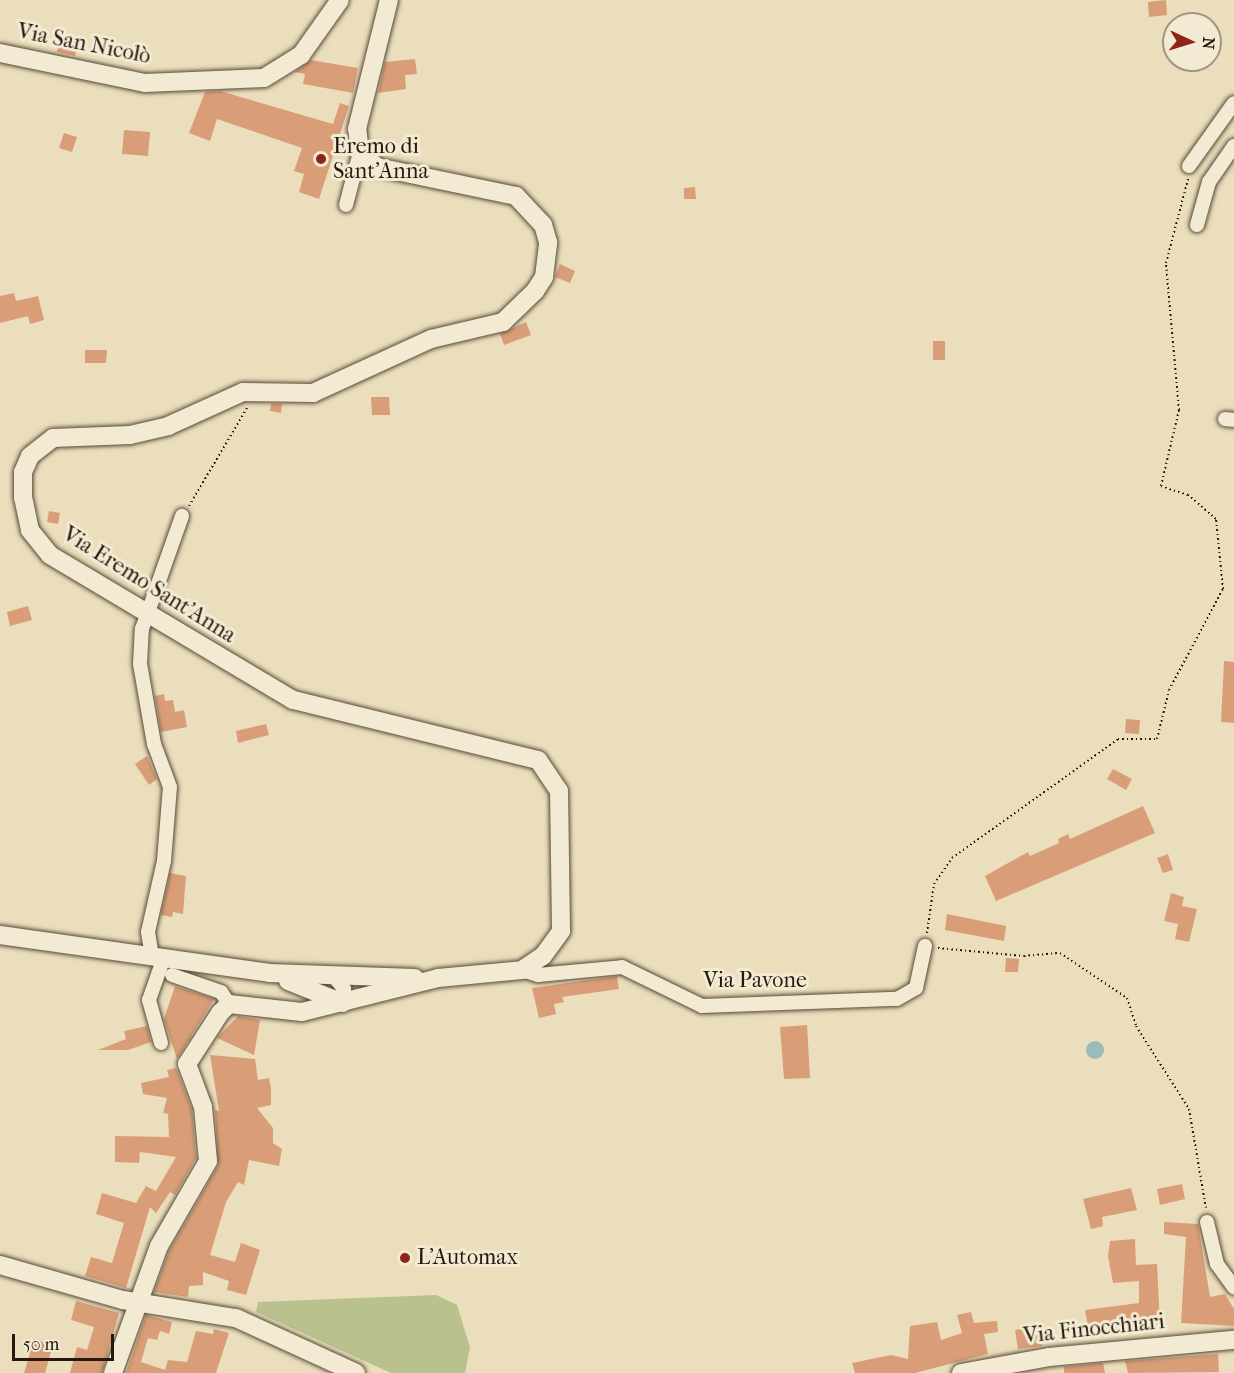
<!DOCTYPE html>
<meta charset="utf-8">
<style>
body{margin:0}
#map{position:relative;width:1234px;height:1373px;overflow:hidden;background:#ebdebc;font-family:"IM FELL French Canon",serif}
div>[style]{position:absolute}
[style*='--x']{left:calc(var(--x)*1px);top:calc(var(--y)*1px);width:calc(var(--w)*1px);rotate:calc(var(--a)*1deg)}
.green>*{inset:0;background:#b9c18f}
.water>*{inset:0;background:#9bbaba}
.round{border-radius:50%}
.building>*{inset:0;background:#d99e78}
.path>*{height:2px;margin-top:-1px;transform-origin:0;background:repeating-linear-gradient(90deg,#24190c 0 1.5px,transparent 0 4.5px)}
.roads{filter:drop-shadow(0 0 2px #564a38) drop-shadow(0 0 2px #564a38)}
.street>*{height:14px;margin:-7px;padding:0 7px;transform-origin:7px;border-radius:7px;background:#f2ead3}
.secondary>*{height:18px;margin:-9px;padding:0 9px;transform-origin:9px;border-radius:9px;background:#f2ead3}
.dots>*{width:16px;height:16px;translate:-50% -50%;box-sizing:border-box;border:3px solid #f2ead3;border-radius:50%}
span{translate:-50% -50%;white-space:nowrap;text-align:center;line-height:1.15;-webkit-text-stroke:6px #f2ead3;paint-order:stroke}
.street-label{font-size:22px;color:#24190c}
.poi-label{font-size:22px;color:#24190c}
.left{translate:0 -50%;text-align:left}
.north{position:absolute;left:1162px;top:12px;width:60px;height:60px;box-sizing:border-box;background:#f2ead3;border:2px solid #a09683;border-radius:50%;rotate:94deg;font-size:16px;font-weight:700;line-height:24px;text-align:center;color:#24190c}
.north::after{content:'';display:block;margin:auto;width:21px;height:27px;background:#8f2418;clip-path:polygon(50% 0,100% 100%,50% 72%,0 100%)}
.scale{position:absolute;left:12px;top:1334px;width:102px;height:27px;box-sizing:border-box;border:3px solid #24190c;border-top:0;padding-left:8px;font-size:18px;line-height:21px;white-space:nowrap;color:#24190c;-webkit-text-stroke:4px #f2ead3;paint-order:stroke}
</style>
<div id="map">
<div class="green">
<i style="clip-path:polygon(436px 1295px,457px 1305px,470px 1347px,465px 1373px,391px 1373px,256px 1312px,258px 1302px)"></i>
</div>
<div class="water">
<i class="round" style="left:1086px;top:1041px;width:18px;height:18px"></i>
</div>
<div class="building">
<i style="clip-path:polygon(1166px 0,1167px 15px,1149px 17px,1148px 2px)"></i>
<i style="clip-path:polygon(59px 40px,78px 43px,75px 56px,57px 52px)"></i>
<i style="clip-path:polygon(415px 59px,417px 74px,405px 75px,406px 89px,378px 93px,385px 62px)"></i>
<i style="clip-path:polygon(311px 60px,358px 68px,353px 93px,303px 84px,305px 74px,295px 72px)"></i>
<i style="clip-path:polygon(220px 91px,333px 124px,340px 103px,349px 106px,319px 199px,299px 192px,304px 174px,294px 171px,302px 148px,217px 119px,210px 141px,189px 133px,205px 92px)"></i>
<i style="clip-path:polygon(124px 130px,150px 132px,148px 156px,122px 154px)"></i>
<i style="clip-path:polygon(64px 133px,77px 137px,72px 152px,59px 148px)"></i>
<i style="clip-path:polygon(695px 187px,696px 199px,684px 199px,684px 188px)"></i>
<i style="clip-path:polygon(560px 264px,575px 271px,570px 283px,555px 277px)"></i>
<i style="clip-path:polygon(14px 293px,16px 301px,38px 296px,44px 320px,30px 324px,28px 316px,0 323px,0 296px)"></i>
<i style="clip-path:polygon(526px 322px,531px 335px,504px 345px,500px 334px)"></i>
<i style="clip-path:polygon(933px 341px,945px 341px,945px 360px,933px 360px)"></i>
<i style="clip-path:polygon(85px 350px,107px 350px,106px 363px,85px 363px)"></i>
<i style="clip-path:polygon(371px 397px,389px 397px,390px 415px,372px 415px)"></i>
<i style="clip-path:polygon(271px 404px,282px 404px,281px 413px,270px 411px)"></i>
<i style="clip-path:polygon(49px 511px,60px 513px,58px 524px,47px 522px)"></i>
<i style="clip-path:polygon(28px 606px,32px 620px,10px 626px,7px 612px)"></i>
<i style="clip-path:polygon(1224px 661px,1234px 662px,1234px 723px,1221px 722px)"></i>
<i style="clip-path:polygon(164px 694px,165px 701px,173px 700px,175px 712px,184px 710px,187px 727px,161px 732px,155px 696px)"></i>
<i style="clip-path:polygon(1126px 719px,1140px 720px,1139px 734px,1125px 733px)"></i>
<i style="clip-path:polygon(266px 724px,269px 735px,238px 743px,236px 731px)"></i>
<i style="clip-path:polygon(147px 756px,157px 779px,149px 785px,135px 764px)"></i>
<i style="clip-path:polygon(1113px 769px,1132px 779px,1126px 790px,1107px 779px)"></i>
<i style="clip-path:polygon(1143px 806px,1155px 833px,996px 901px,985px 876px,1028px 852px,1030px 856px,1059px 843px,1058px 839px,1068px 834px,1070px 839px)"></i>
<i style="clip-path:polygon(1168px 854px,1173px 870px,1163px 873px,1157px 858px)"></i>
<i style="clip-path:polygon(170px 873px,186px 876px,183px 914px,173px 912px,172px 917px,161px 915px)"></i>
<i style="clip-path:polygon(1171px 893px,1184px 897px,1182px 906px,1197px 909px,1189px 942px,1175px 939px,1178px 924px,1164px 921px)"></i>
<i style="clip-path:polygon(947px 914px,1006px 926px,1004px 941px,945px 930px)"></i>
<i style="clip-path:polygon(1006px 958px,1019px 959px,1018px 972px,1005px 972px)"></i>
<i style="clip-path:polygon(617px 976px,619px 989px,562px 997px,564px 1002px,554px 1004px,556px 1014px,539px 1018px,532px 988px)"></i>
<i style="clip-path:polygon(175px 986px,214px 999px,177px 1059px,164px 1019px)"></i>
<i style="clip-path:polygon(238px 1016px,260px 1020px,254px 1055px,217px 1038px)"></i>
<i style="clip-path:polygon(807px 1025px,810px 1078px,784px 1079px,780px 1027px)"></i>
<i style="clip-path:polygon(147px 1026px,151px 1042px,128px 1050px,98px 1050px,126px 1039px,124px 1031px)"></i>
<i style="clip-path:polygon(210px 1055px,255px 1059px,258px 1080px,269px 1078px,271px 1088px,271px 1105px,257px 1108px,273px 1128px,273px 1143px,282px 1149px,279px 1166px,249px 1160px,244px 1185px,238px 1182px,226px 1202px,210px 1255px,235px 1262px,241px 1243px,260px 1250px,246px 1295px,227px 1290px,229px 1281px,203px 1272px,203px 1285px,189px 1286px,188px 1297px,154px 1292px,169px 1251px,218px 1166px,215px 1110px,219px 1111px)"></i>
<i style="clip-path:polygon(176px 1068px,192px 1110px,196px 1158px,175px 1195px,170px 1192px,156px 1213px,150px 1207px,126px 1288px,85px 1276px,91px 1257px,112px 1263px,124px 1223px,96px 1214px,102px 1193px,136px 1203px,146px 1186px,156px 1191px,176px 1157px,140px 1152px,139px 1163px,115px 1162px,115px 1136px,169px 1137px,168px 1114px,163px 1113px,167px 1098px,143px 1094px,141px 1083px,169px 1077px,167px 1070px)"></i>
<i style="clip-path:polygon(1182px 1184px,1185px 1199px,1160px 1205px,1157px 1189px)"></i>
<i style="clip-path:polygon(1131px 1188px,1137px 1210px,1102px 1217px,1103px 1226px,1091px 1229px,1083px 1199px)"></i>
<i style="clip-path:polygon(1164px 1222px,1198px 1224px,1210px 1297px,1225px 1294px,1234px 1309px,1234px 1326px,1181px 1323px,1186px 1237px,1164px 1234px)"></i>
<i style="clip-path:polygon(1135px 1239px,1136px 1265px,1157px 1264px,1160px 1324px,1089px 1332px,1085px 1310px,1139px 1303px,1139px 1281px,1113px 1283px,1108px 1256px,1110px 1241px)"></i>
<i style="clip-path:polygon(76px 1301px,119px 1313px,102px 1373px,70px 1373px,77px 1347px,87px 1350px,94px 1327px,71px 1320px)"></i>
<i style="clip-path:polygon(971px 1312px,974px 1323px,997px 1321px,998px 1332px,984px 1334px,988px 1354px,915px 1373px,855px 1373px,852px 1363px,891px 1355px,908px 1359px,910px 1326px,937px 1322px,941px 1340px,962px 1333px,957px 1315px)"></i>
<i style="clip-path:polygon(146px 1315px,172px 1322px,169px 1334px,160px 1331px,157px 1340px,148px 1338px,141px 1362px,165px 1370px,168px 1360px,187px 1362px,196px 1331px,213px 1334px,214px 1329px,229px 1333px,216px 1373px,126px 1373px)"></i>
<i style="clip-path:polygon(1038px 1326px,1042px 1346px,1018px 1349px,1015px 1330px)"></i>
<i style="clip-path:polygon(34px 1339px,53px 1345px,45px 1373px,24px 1373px)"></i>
<i style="clip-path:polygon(1218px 1354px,1219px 1372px,1128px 1373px,1125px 1361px)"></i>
<i style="clip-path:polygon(1103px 1363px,1105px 1373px,1064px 1373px,1064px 1367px)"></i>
</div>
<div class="path">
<i style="--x:189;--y:506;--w:114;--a:-59.4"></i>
<i style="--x:927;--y:933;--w:49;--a:-81.9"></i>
<i style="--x:934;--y:884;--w:32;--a:-55"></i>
<i style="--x:952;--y:858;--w:204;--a:-35.6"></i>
<i style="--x:1118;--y:739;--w:39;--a:0"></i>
<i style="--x:1157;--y:739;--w:50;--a:-76.2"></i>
<i style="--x:1169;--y:690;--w:115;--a:-61.9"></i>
<i style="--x:1223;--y:589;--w:70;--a:-95.7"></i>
<i style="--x:1216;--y:519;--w:37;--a:-139"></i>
<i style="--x:1188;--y:495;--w:28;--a:-162"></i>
<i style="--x:1161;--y:486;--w:78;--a:-76.7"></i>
<i style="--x:1179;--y:410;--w:148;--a:-95.1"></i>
<i style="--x:1166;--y:263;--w:87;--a:-75.3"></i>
<i style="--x:938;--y:948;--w:86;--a:5.3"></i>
<i style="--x:1024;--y:956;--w:36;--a:-5"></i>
<i style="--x:1060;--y:953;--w:81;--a:33.9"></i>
<i style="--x:1127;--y:998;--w:29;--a:72"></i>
<i style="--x:1136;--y:1026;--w:98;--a:57.4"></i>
<i style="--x:1189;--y:1109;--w:100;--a:80.3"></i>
</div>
<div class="roads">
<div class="street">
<i style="--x:1189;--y:166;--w:77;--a:-54.5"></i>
<i style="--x:346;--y:205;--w:55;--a:-75.2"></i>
<i style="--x:1197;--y:225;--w:45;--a:-74.4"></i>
<i style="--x:1209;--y:182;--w:44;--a:-55.2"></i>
<i style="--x:1225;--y:419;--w:9;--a:6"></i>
<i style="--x:152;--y:957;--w:25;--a:-99"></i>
<i style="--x:148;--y:932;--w:73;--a:-77.3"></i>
<i style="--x:164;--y:861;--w:74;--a:-85.4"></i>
<i style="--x:170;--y:787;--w:46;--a:-110.4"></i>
<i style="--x:154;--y:744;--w:81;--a:-99.9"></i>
<i style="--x:140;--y:664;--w:35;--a:-87"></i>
<i style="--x:142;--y:629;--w:120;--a:-70.5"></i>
<i style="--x:522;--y:970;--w:17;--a:17"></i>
<i style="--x:538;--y:975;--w:84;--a:-5.4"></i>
<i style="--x:622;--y:967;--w:89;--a:26"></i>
<i style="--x:702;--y:1006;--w:195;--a:-2.1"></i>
<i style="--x:897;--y:999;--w:22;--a:-30"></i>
<i style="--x:916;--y:988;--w:43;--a:-77.9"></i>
<i style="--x:172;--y:975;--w:52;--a:19.1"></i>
<i style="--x:221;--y:992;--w:14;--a:56"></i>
<i style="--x:336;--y:979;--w:13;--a:51"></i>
<i style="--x:344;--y:989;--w:14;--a:94"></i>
<i style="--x:161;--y:1043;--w:45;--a:-105.6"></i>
<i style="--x:149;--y:1000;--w:42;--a:-70.7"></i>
<i style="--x:1207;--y:1222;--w:43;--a:76.6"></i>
<i style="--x:1217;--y:1264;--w:29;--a:54"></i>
</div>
<div class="secondary">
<i style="--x:0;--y:53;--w:148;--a:11.7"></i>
<i style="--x:145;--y:83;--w:119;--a:-2.4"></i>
<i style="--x:264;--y:78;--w:44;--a:-31.9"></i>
<i style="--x:301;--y:55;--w:67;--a:-54.7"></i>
<i style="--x:0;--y:935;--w:272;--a:8"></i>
<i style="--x:269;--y:973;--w:146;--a:2"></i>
<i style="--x:288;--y:981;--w:59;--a:21.8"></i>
<i style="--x:0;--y:1265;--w:128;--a:15.9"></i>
<i style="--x:123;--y:1300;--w:114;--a:9.1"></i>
<i style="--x:236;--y:1318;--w:132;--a:24.6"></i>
<i style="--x:113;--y:1373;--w:135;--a:-70.1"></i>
<i style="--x:159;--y:1246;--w:98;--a:-60"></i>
<i style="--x:208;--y:1161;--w:54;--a:-95.3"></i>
<i style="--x:203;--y:1107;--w:46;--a:-110.4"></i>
<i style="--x:187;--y:1064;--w:61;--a:-57.1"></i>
<i style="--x:220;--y:1013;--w:13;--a:-45"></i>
<i style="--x:229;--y:1004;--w:73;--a:6.3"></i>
<i style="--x:302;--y:1012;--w:140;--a:-14"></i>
<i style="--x:438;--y:978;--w:84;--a:-5.4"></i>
<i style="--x:522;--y:970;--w:25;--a:-34"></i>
<i style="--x:543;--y:956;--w:31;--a:-54"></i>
<i style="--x:561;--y:931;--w:140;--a:-90.8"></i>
<i style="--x:559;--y:791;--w:37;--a:-124"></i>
<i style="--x:538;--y:760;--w:252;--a:-166.2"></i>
<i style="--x:293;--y:700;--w:283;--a:-149.2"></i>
<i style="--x:50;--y:555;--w:32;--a:-129"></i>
<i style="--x:30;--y:530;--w:33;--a:-102"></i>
<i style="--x:23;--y:498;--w:26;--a:-90"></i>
<i style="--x:23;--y:472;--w:17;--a:-66"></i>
<i style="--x:30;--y:456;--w:29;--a:-38"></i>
<i style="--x:53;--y:438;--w:77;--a:-2.2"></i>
<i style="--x:130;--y:435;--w:39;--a:-13"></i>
<i style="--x:168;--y:426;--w:82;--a:-24.4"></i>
<i style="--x:243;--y:392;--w:70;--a:0.8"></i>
<i style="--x:313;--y:393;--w:130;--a:-24.6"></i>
<i style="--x:431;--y:339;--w:74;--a:-13.3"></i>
<i style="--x:503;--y:322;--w:45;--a:-44.1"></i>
<i style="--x:535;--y:291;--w:17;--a:-57"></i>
<i style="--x:544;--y:277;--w:35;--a:-83"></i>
<i style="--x:548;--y:242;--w:18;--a:-106"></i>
<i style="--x:543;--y:225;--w:40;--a:-133"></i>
<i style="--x:516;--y:196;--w:142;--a:-168.2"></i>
<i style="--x:377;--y:167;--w:23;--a:-139"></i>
<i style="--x:360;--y:152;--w:23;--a:-97"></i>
<i style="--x:357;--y:129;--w:133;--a:-76.1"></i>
<i style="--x:961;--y:1373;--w:89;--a:-10.3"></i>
<i style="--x:1049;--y:1357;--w:186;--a:-5.3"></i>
</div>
</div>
<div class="dots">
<i style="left:321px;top:159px;background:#8f2418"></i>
<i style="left:405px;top:1258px;background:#8f2418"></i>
</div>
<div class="street-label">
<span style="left:84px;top:44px;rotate:11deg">Via San Nicolò</span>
<span style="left:149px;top:585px;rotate:32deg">Via Eremo Sant'Anna</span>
<span style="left:755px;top:981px">Via Pavone</span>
<span style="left:1094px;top:1329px;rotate:-6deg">Via Finocchiari</span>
</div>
<div class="poi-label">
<span class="left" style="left:333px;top:159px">Eremo di<br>Sant'Anna</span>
<span class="left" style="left:417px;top:1258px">L'Automax</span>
</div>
<div class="north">N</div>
<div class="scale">50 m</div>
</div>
